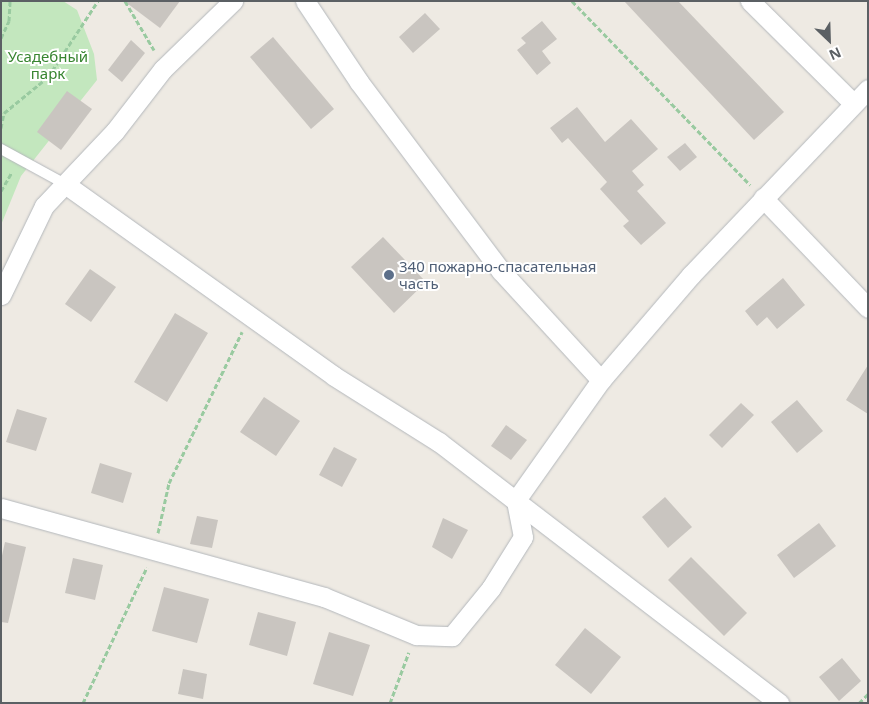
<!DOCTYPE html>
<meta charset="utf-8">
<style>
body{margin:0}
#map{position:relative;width:869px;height:704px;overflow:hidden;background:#eeeae3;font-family:"Noto Sans",sans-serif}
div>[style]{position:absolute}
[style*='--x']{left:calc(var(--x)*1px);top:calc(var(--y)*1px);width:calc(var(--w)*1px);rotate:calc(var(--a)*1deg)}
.green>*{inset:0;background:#c3e7be}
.building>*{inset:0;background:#c9c5c0}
.path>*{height:3px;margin-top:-1.5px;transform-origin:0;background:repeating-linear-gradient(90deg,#99caa0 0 5px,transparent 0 7.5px)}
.roads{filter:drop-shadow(0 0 1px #b3b7bb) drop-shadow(0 0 1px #b3b7bb)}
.service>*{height:10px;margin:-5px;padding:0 5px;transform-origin:5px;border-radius:5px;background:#fff}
.minor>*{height:19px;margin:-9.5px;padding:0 9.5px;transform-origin:9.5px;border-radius:9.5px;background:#fff}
.dots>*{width:14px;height:14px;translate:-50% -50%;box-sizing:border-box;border:2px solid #fff;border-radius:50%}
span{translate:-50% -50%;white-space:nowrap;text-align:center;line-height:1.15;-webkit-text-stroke:4px #fff;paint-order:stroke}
.park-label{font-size:15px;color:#388531}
.service-label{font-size:15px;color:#4e5e75}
.left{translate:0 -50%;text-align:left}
.frame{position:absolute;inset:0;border:2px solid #5b6064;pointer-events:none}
.north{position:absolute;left:804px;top:15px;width:50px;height:50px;-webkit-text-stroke:4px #fff;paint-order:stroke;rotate:156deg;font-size:14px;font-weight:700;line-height:20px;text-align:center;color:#5b6064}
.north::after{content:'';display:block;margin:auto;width:18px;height:22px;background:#5b6064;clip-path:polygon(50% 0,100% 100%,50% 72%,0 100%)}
</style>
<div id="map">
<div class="green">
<i style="clip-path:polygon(1px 1px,63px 1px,77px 10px,94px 54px,97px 80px,21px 176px,1px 225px)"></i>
</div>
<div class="building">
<i style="clip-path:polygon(124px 1px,180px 1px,160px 28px)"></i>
<i style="clip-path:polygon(624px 1px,678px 1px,784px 112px,754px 140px)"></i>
<i style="clip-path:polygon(425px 13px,440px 29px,413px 53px,399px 37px)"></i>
<i style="clip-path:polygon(542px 21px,557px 39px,542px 51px,551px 63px,537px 75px,517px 50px,526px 43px,521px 38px)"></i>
<i style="clip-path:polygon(273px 37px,334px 109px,311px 129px,250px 57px)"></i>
<i style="clip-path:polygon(131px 40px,145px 53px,122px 82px,108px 70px)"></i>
<i style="clip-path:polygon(67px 91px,92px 109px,61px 150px,37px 132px)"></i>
<i style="clip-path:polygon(577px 107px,605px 142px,631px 119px,658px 149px,632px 171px,644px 185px,637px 191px,666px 223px,641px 245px,623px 226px,629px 221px,600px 189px,607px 182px,568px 138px,562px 143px,550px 128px)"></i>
<i style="clip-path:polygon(685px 143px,697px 157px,680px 171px,667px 157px)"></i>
<i style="clip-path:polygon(383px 237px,426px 282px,394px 313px,351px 267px)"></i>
<i style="clip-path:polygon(90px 269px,116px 287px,91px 322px,65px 304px)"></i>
<i style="clip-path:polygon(783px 278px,805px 305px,777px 329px,767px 317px,757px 326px,745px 311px)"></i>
<i style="clip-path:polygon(175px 313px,208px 333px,167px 402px,134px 382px)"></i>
<i style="clip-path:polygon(868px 365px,868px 414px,846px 400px)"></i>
<i style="clip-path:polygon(264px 397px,300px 421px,276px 456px,240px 432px)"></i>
<i style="clip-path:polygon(797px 400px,823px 431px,797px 453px,771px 422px)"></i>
<i style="clip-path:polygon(741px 403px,754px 415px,722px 448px,709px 435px)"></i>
<i style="clip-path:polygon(17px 409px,47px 418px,36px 451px,6px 442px)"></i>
<i style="clip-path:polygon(506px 425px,527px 440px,511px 460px,491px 446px)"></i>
<i style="clip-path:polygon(334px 447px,357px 459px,342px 487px,319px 475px)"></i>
<i style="clip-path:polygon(100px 463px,132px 473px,123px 503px,91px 493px)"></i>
<i style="clip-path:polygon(665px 497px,692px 527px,668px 548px,642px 517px)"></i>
<i style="clip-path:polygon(197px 516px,218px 520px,212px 548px,190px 544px)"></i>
<i style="clip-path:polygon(443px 518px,468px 530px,452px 559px,432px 547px)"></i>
<i style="clip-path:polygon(819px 523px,836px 546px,794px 578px,777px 555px)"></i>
<i style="clip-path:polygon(5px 542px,26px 547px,8px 623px,1px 622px,1px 560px)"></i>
<i style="clip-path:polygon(691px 557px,747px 613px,724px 636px,668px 580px)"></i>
<i style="clip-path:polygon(73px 558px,103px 565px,95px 600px,65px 593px)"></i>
<i style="clip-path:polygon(164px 587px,209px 599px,197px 643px,152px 631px)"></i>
<i style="clip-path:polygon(258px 612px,296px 622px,287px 656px,249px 645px)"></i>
<i style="clip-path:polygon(585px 628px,621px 657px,591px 694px,555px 665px)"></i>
<i style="clip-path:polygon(329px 632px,370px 645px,353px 696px,313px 684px)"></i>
<i style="clip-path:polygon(842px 658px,861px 681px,839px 701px,819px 677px)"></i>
<i style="clip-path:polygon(183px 669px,207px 674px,203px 699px,178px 694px)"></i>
</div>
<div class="path">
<i style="--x:125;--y:1;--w:57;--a:59.4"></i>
<i style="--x:572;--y:1;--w:256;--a:45.9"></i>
<i style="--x:1;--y:38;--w:19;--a:-65"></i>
<i style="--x:9;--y:21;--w:20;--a:-87"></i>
<i style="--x:1;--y:128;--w:15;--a:-79"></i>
<i style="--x:4;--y:113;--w:57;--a:-39.3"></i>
<i style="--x:48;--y:77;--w:91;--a:-56.7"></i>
<i style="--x:1;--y:191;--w:22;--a:-60"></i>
<i style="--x:158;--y:533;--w:51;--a:-77.6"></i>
<i style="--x:169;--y:483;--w:168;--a:-64.2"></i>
<i style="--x:83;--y:703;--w:150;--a:-64.8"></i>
<i style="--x:390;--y:703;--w:54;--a:-69.6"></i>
<i style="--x:859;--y:703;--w:13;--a:-45"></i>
</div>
<div class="roads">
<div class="service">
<i style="--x:1;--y:149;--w:73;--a:28.7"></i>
</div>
<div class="minor">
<i style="--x:305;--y:1;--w:97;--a:56.3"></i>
<i style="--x:359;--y:82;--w:236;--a:53.1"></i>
<i style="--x:501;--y:271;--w:148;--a:47.5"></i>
<i style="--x:750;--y:1;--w:145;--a:44.7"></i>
<i style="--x:65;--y:184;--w:330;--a:35.5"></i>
<i style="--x:334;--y:376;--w:124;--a:32.2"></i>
<i style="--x:439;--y:442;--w:429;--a:37.5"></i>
<i style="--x:763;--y:198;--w:152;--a:46.3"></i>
<i style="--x:1;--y:295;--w:99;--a:-64.2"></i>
<i style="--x:44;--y:206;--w:103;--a:-46.6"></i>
<i style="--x:115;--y:131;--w:78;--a:-52.3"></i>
<i style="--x:163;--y:69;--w:98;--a:-44.2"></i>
<i style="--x:1;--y:508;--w:335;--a:15.4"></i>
<i style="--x:324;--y:597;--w:100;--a:22.4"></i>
<i style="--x:416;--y:635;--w:36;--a:2"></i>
<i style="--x:452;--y:636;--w:62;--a:-50.9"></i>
<i style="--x:491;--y:588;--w:60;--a:-57.9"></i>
<i style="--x:523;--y:537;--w:38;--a:-101"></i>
<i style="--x:516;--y:500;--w:147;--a:-54.7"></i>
<i style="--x:601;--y:380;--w:138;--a:-49.4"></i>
<i style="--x:691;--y:275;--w:257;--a:-46.4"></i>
</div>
</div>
<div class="dots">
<i style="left:389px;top:275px;background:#5c6f8a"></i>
</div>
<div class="park-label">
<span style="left:48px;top:65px">Усадебный<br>парк</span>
</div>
<div class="service-label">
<span class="left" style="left:399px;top:275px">340 пожарно-спасательная<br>часть</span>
</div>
<div class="frame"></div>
<div class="north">N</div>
</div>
